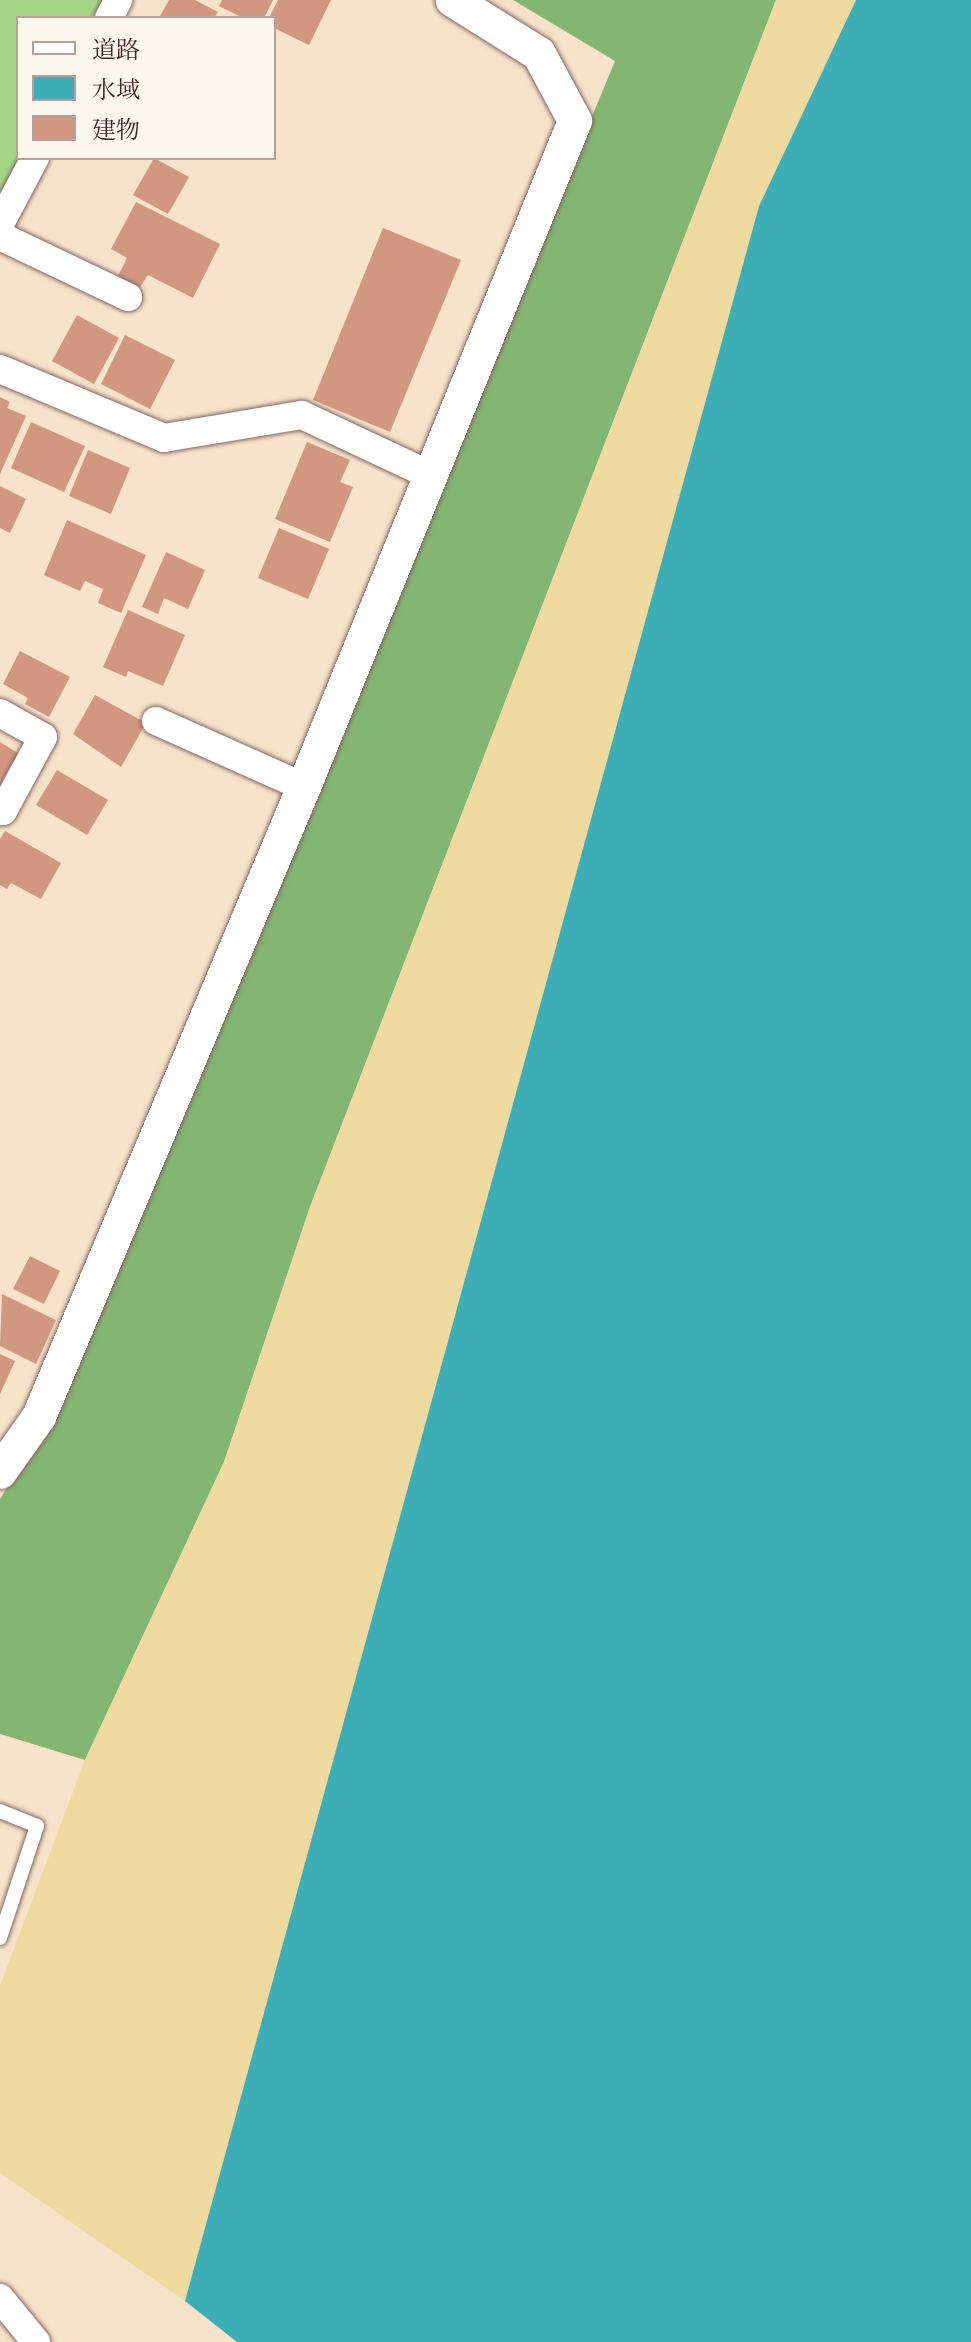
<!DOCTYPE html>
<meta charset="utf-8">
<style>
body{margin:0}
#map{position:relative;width:971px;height:2342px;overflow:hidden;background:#f6e3ca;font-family:"IM FELL English","Noto Serif JP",serif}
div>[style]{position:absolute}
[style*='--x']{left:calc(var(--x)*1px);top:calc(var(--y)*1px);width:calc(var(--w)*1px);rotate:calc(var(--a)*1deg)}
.green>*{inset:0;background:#a4d584}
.forest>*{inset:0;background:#83b672}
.sand>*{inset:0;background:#eeda9e}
.water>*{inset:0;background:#3daeb5}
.building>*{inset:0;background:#d19780}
.roads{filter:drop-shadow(0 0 2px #866463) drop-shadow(0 0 2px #866463)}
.service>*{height:14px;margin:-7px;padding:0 7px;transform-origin:7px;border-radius:7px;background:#fff}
.minor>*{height:28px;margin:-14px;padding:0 14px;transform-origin:14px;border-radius:14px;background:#fff}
.tertiary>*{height:34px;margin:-17px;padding:0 17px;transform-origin:17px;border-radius:17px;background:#fff}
span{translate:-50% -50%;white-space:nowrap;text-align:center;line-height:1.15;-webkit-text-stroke:8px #fbf7ec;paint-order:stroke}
.legend{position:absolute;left:16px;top:16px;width:260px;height:144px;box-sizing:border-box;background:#fbf7ec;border:2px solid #b4a19f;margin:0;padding:10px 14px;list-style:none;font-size:24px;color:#4a1f2b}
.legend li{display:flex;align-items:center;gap:16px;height:40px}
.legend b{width:40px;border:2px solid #b4a19f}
</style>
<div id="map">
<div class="green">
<i style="clip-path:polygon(0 0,107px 0,98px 18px,18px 18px,18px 158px,27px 158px,0 211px)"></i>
</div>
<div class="forest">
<i style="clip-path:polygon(513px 0,776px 0,310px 1207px,224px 1462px,85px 1760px,0 1734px,0 1499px,56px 1409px,615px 61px)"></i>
</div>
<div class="sand">
<i style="clip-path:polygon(776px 0,856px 0,759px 206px,185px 2301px,0 2173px,0 1986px,85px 1760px,224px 1462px,310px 1207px)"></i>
</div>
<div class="water">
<i style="clip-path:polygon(856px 0,971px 0,971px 2342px,237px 2342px,185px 2301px,759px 206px)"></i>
</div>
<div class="building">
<i style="clip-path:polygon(169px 0,195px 0,218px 12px,214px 18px,159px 18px)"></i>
<i style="clip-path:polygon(222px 0,273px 0,264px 18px,243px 18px,219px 6px)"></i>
<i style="clip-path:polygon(278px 0,331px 0,309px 45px,274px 28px,274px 18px,269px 18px)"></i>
<i style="clip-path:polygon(154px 158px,189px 177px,168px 214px,133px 195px)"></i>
<i style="clip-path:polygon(136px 202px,220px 244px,193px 298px,148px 275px,140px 287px,118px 276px,127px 258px,111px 249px)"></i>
<i style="clip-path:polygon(383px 228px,461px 260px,390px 432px,313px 400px)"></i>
<i style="clip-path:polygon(77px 315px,119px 338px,94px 384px,52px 361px)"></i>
<i style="clip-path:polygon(125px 335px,175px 360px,150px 409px,101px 384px)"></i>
<i style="clip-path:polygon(0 397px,10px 402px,7px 408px,26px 416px,0 474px)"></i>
<i style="clip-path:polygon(31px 422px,85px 446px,64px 492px,11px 468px)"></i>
<i style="clip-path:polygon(307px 442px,350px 460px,340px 482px,353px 487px,330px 542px,275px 519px)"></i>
<i style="clip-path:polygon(88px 450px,130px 468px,111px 514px,69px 496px)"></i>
<i style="clip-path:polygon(0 486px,26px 499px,10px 533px,0 528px)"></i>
<i style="clip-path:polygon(67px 520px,146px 555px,121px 613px,98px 603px,103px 589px,85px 581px,80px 591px,44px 575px)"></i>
<i style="clip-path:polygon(279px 528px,329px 549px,308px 599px,258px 578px)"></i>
<i style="clip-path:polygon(166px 552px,205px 570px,188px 609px,164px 598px,158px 614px,142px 607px)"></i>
<i style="clip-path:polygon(128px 610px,185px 635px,163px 686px,128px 671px,126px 677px,103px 667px)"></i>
<i style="clip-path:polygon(20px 651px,70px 677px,49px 717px,25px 704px,28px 698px,3px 684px)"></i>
<i style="clip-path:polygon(95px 695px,146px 723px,121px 767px,73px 734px)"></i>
<i style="clip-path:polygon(0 742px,18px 753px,0 785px)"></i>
<i style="clip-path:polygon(57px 770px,108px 800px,87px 835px,36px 805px)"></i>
<i style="clip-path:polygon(5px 831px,61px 863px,41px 899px,11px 883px,7px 889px,0 885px,0 839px)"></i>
<i style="clip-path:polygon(30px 1256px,60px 1271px,44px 1304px,13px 1289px)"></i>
<i style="clip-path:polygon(2px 1294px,56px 1320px,36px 1364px,0 1346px)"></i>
<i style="clip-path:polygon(0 1354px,15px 1361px,0 1394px)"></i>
</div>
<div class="roads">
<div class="service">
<i style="--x:0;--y:1811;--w:40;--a:22"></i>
<i style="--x:37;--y:1826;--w:118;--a:108.3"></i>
</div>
<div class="minor">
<i style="--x:109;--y:18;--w:20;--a:-63"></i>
<i style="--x:0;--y:224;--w:75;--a:-62.1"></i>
<i style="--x:0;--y:236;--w:142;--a:25.5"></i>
<i style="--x:0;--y:369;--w:178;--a:22.8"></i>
<i style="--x:164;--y:438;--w:140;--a:-9.5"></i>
<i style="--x:302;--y:415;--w:141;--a:25.1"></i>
<i style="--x:0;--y:713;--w:49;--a:29.2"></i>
<i style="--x:43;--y:737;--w:84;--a:118.4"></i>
<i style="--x:3;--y:811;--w:4;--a:-146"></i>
<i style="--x:156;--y:721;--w:162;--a:24"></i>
<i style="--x:0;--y:2298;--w:57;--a:50.7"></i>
</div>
<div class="tertiary">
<i style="--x:0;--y:1472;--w:67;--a:-54.7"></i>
<i style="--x:39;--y:1417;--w:683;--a:-67.19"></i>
<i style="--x:304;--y:787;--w:719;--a:-67.86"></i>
<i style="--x:575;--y:121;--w:76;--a:-118.2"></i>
<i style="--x:539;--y:54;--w:102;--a:-147.9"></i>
</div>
</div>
<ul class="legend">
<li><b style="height:10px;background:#fff"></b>道路</li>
<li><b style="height:22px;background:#3daeb5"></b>水域</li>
<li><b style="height:22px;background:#d19780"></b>建物</li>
</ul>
</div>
